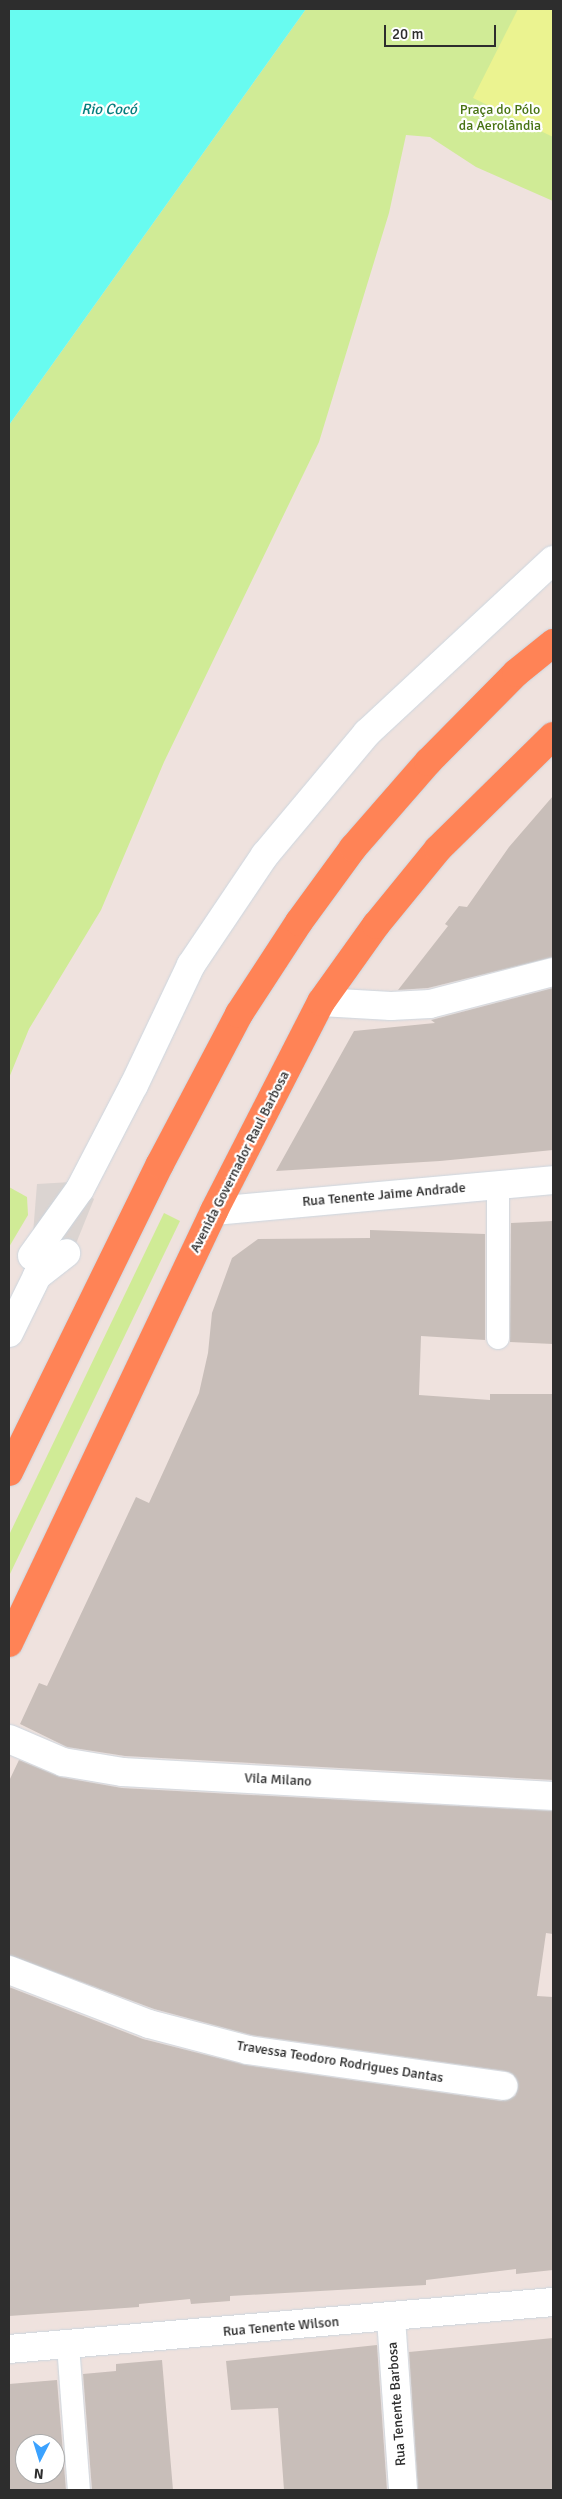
<!DOCTYPE html>
<meta charset="utf-8">
<style>
body{margin:0}
#map{position:relative;width:562px;height:2499px;overflow:hidden;background:#efe2de;font-family:Signika,sans-serif}
div>[style]{position:absolute}
[style*='--x']{left:calc(var(--x)*1px);top:calc(var(--y)*1px);width:calc(var(--w)*1px);rotate:calc(var(--a)*1deg)}
.green>*{inset:0;background:#d0eb96}
.pitch>*{inset:0;background:#ebf390}
.plaza>*{inset:0;background:#dbd4d1}
.water>*{inset:0;background:#68fbf0}
.building>*{inset:0;background:#c8beb9}
.roads{filter:drop-shadow(0 0 1px #ccd6df) drop-shadow(0 0 1px #ccd6df)}
.service>*{height:22px;margin:-11px;padding:0 11px;transform-origin:11px;border-radius:11px;background:#fff}
.pedestrian>*{height:28px;margin:-14px;padding:0 14px;transform-origin:14px;border-radius:14px;background:#fff}
.minor>*{height:28px;margin:-14px;padding:0 14px;transform-origin:14px;border-radius:14px;background:#fff}
.trunk>*{height:28px;margin:-14px;padding:0 14px;transform-origin:14px;border-radius:14px;background:#ff8356}
span{translate:-50% -50%;white-space:nowrap;text-align:center;line-height:1.15;-webkit-text-stroke:4.5px #fff;paint-order:stroke}
.park-label{font-size:14px;color:#487313}
.street-label{font-size:14px;color:#2d2d2d}
.water-label{font-size:15px;color:#057e7e;font-style:italic}
.frame{position:absolute;inset:0;border:10px solid #2d2d2d;pointer-events:none}
.north{position:absolute;left:15px;top:2434px;width:50px;height:50px;box-sizing:border-box;background:#fff;border:1px solid #ababab;border-radius:50%;rotate:185deg;font-size:14px;font-weight:700;line-height:20px;text-align:center;color:#2d2d2d}
.north::after{content:'';display:block;margin:auto;width:18px;height:22px;background:#3ba2ff;clip-path:polygon(50% 0,100% 100%,50% 72%,0 100%)}
.scale{position:absolute;left:384px;top:25px;width:112px;height:22px;box-sizing:border-box;border:2px solid #2d2d2d;border-top:0;padding-left:6px;font-size:15px;line-height:18px;white-space:nowrap;color:#2d2d2d;-webkit-text-stroke:4px #fff;paint-order:stroke}
</style>
<div id="map">
<div class="green">
<i style="clip-path:polygon(306px 9px,553px 9px,553px 201px,476px 167px,430px 137px,406px 135px,389px 213px,319px 442px,164px 762px,101px 910px,29px 1029px,9px 1078px,9px 425px)"></i>
<i style="clip-path:polygon(9px 1187px,27px 1197px,28px 1215px,9px 1247px)"></i>
<i style="clip-path:polygon(164px 1213px,180px 1221px,9px 1576px,9px 1535px)"></i>
</div>
<div class="pitch">
<i style="clip-path:polygon(518px 9px,553px 9px,553px 137px,473px 98px)"></i>
</div>
<div class="plaza">
<i style="clip-path:polygon(71px 1182px,94px 1199px,73px 1251px,32px 1246px,37px 1184px)"></i>
</div>
<div class="water">
<i style="clip-path:polygon(9px 9px,306px 9px,9px 425px)"></i>
</div>
<div class="building">
<i style="clip-path:polygon(553px 796px,553px 957px,428px 988px,398px 990px,448px 926px,445px 924px,459px 906px,467px 907px,509px 847px)"></i>
<i style="clip-path:polygon(553px 988px,553px 1150px,440px 1161px,276px 1171px,354px 1031px,435px 1023px,431px 1020px)"></i>
<i style="clip-path:polygon(553px 1221px,553px 1344px,510px 1342px,511px 1223px)"></i>
<i style="clip-path:polygon(370px 1230px,485px 1234px,485px 1340px,421px 1336px,419px 1395px,490px 1400px,490px 1394px,553px 1394px,553px 1780px,125px 1756px,67px 1747px,20px 1724px,39px 1683px,47px 1686px,136px 1497px,149px 1503px,166px 1466px,199px 1393px,208px 1353px,212px 1313px,232px 1258px,258px 1239px,370px 1238px)"></i>
<i style="clip-path:polygon(19px 1760px,60px 1777px,122px 1788px,553px 1811px,553px 1934px,546px 1933px,537px 1996px,553px 1997px,553px 2270px,516px 2274px,516px 2269px,426px 2280px,426px 2285px,230px 2296px,230px 2301px,191px 2304px,190px 2299px,139px 2304px,139px 2307px,9px 2316px,9px 1987px,143px 2039px,246px 2065px,501px 2101px,515px 2096px,518px 2088px,513px 2074px,505px 2071px,251px 2035px,154px 2009px,9px 1955px,9px 1781px)"></i>
<i style="clip-path:polygon(553px 2338px,553px 2490px,418px 2490px,409px 2352px)"></i>
<i style="clip-path:polygon(377px 2345px,387px 2490px,284px 2490px,278px 2408px,231px 2410px,226px 2361px)"></i>
<i style="clip-path:polygon(162px 2360px,173px 2490px,92px 2490px,83px 2374px,116px 2371px,116px 2364px)"></i>
<i style="clip-path:polygon(evenodd,57px 2380px,66px 2490px,9px 2490px,9px 2384px,57px 2380px,25px 2444px,55px 2444px,55px 2474px,25px 2474px,25px 2444px)"></i>
</div>
<div class="roads">
<div class="service">
<i style="--x:498;--y:1338;--w:153;--a:-90"></i>
<i style="--x:68;--y:2345;--w:145;--a:85.7"></i>
</div>
<div class="pedestrian">
<i style="--x:32;--y:1256;--w:82;--a:-54.4"></i>
<i style="--x:80;--y:1189;--w:117;--a:-62.6"></i>
<i style="--x:134;--y:1085;--w:133;--a:-64.6"></i>
<i style="--x:191;--y:965;--w:133;--a:-56.1"></i>
<i style="--x:265;--y:855;--w:159;--a:-50.1"></i>
<i style="--x:367;--y:733;--w:254;--a:-42.9"></i>
<i style="--x:9;--y:1333;--w:64;--a:-63.8"></i>
<i style="--x:37;--y:1276;--w:37;--a:-38"></i>
</div>
<div class="minor">
<i style="--x:321;--y:1002;--w:70;--a:3.3"></i>
<i style="--x:391;--y:1006;--w:39;--a:-3"></i>
<i style="--x:430;--y:1004;--w:127;--a:-14.6"></i>
<i style="--x:214;--y:1211;--w:340;--a:-5.2"></i>
<i style="--x:9;--y:1739;--w:59;--a:23.1"></i>
<i style="--x:63;--y:1762;--w:61;--a:9.5"></i>
<i style="--x:123;--y:1772;--w:431;--a:3.2"></i>
<i style="--x:9;--y:1970;--w:150;--a:21.1"></i>
<i style="--x:149;--y:2024;--w:102;--a:14.7"></i>
<i style="--x:248;--y:2050;--w:258;--a:8"></i>
<i style="--x:391;--y:2318;--w:172;--a:86"></i>
<i style="--x:9;--y:2349;--w:546;--a:-4.94"></i>
</div>
<div class="trunk">
<i style="--x:9;--y:1472;--w:343;--a:-63.9"></i>
<i style="--x:160;--y:1164;--w:170;--a:-62.2"></i>
<i style="--x:239;--y:1014;--w:110;--a:-56.9"></i>
<i style="--x:299;--y:922;--w:92;--a:-53.9"></i>
<i style="--x:353;--y:848;--w:114;--a:-48.9"></i>
<i style="--x:428;--y:762;--w:125;--a:-45.3"></i>
<i style="--x:516;--y:673;--w:48;--a:-39"></i>
<i style="--x:9;--y:1643;--w:478;--a:-64.6"></i>
<i style="--x:214;--y:1211;--w:235;--a:-62.9"></i>
<i style="--x:321;--y:1002;--w:95;--a:-54.5"></i>
<i style="--x:376;--y:925;--w:98;--a:-50.8"></i>
<i style="--x:438;--y:849;--w:161;--a:-44.5"></i>
</div>
</div>
<div class="park-label">
<span style="left:500px;top:118px">Praça do Pólo<br>da Aerolândia</span>
</div>
<div class="street-label">
<span style="left:240px;top:1162px;rotate:-63deg">Avenida Governador Raul Barbosa</span>
<span style="left:384px;top:1195px;rotate:-5deg">Rua Tenente Jaime Andrade</span>
<span style="left:278px;top:1780px;rotate:3deg">Vila Milano</span>
<span style="left:340px;top:2062px;rotate:9deg">Travessa Teodoro Rodrigues Dantas</span>
<span style="left:281px;top:2327px;rotate:-5deg">Rua Tenente Wilson</span>
<span style="left:397px;top:2404px;rotate:-94deg">Rua Tenente Barbosa</span>
</div>
<div class="water-label">
<span style="left:109px;top:110px">Rio Cocó</span>
</div>
<div class="frame"></div>
<div class="north">N</div>
<div class="scale">20 m</div>
</div>
